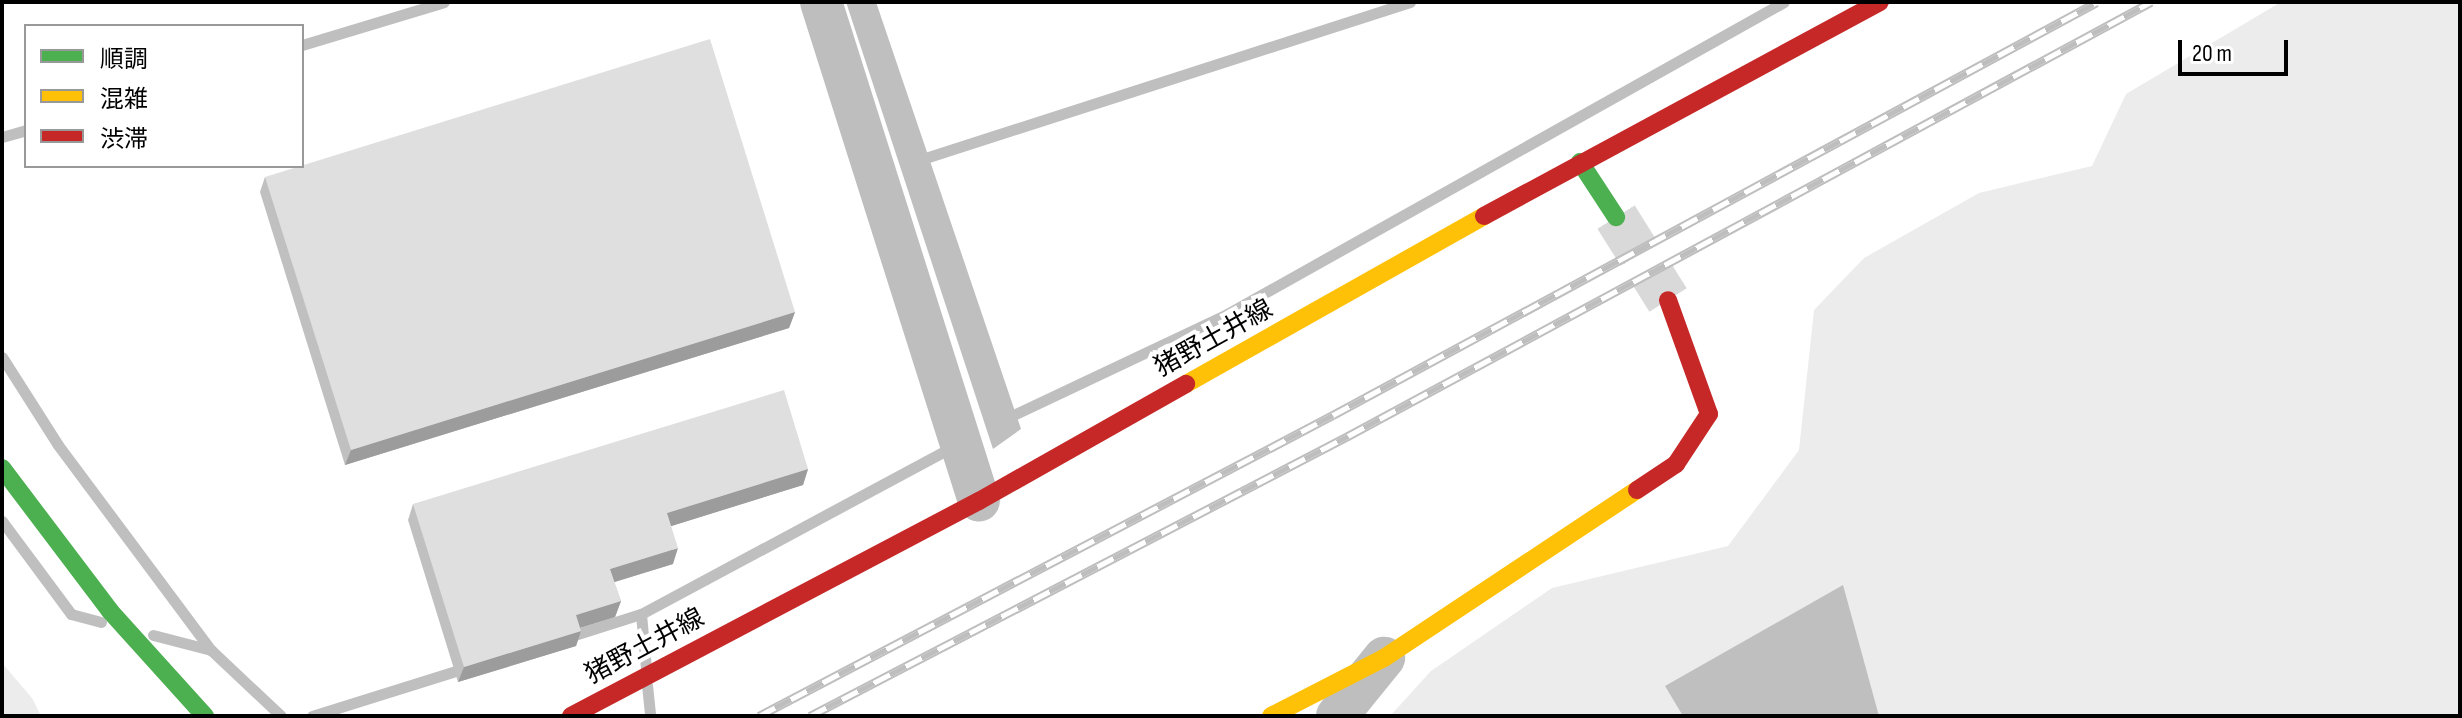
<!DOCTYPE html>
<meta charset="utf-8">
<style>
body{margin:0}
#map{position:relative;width:2462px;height:718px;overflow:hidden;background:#fff;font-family:"Sofia Sans Condensed","Noto Sans JP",sans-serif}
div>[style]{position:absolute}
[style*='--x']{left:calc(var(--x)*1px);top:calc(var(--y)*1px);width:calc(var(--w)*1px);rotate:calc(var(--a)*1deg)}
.green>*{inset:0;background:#ececec}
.water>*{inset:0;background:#bfbfbf}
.stream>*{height:11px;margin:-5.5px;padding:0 5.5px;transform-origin:5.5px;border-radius:5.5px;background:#bfbfbf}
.secondary-tunnel>*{height:44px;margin-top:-22px;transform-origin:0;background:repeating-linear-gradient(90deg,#d9d9d9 0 44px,transparent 0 66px)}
.street>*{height:42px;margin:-21px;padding:0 21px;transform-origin:21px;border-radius:21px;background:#bebebe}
.fast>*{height:18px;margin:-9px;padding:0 9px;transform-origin:9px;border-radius:9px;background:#4caf50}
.slow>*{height:18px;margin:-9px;padding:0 9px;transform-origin:9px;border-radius:9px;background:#ffc107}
.jam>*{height:18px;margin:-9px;padding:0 9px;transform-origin:9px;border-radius:9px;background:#c62828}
.rail>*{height:9px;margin-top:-4.5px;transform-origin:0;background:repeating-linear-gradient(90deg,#fff 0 18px,#bebebe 0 36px);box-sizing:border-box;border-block:2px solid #bebebe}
.wall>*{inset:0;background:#c0c0c0}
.shaded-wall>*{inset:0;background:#9c9c9c}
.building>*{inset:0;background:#dfdfdf}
span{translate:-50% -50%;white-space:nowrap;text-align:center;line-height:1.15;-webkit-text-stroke:8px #fff;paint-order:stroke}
.street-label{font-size:26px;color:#000}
.frame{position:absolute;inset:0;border:4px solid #000;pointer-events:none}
.legend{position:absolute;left:24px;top:24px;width:280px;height:144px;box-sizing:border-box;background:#fff;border:2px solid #999;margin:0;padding:10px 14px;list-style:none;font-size:24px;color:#000}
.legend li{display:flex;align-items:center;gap:16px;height:40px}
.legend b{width:40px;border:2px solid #999}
.scale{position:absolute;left:2178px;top:40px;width:110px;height:36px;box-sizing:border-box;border:4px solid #000;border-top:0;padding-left:10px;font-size:24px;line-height:28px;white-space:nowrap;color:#000;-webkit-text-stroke:6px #fff;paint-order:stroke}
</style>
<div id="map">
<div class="green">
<i style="clip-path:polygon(2281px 2px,2460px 2px,2460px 716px,1390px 716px,1431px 671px,1552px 588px,1728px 546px,1799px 450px,1814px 310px,1864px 258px,1979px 193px,2092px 166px,2126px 94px)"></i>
<i style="clip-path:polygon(2px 663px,32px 698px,41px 716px,2px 716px)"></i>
</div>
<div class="water">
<i style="clip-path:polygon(846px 2px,876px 2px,1021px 429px,993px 449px)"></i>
<i style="clip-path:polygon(1843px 585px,1879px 716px,1683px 716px,1665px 686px)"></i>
</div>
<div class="stream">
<i style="--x:302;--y:45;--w:148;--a:-16.8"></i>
<i style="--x:2;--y:137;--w:25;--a:-16"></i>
<i style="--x:916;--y:161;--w:519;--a:-17.84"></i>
<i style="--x:2;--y:357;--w:104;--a:57.5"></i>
<i style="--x:58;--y:445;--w:256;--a:53.3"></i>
<i style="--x:211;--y:650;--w:96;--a:43.3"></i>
<i style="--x:1005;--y:419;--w:246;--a:-25.3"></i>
<i style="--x:1227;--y:314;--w:638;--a:-29.26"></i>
<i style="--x:2;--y:521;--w:116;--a:53.4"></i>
<i style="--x:71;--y:614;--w:31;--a:15"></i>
<i style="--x:153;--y:635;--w:60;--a:14.5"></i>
<i style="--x:568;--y:637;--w:77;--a:-17.5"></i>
<i style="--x:646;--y:668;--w:54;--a:-95.3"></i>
<i style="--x:641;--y:614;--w:354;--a:-28.2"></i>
<i style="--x:647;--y:685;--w:31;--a:84"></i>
<i style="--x:312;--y:716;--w:164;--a:-17.4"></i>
</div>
<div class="secondary-tunnel">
<i style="--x:1616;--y:217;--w:98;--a:57.9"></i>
</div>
<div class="street">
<i style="--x:821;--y:2;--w:523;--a:72.43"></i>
<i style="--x:1337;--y:716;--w:75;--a:-51"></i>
</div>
<div class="fast">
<i style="--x:1580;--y:162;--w:66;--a:56.8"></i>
<i style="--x:2;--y:468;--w:179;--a:52.9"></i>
<i style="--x:110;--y:611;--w:142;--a:47.9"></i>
</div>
<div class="slow">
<i style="--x:1186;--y:384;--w:342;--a:-29.4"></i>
<i style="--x:1271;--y:716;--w:127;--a:-27.2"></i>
<i style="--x:1384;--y:658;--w:304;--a:-33.6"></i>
</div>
<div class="jam">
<i style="--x:1484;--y:216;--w:450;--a:-28.4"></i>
<i style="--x:1637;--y:490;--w:47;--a:-33.7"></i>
<i style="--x:1676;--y:464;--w:60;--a:-56.6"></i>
<i style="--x:1709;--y:414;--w:121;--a:-109.8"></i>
<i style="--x:571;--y:716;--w:461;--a:-27.8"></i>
<i style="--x:979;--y:501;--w:238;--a:-29.5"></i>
</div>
<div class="rail">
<i style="--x:759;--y:716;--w:648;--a:-27.67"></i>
<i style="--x:1333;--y:415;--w:868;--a:-28.39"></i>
<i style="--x:810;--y:716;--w:607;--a:-27.49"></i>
<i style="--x:1348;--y:436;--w:913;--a:-28.39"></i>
</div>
<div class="wall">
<i style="clip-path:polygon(265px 177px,795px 312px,789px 328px,345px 465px,260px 192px)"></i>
<i style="clip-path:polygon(808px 469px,803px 485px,671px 526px,673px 564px,614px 582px,621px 601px,615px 617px,580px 628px,581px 631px,576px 646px,458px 682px,408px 520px,413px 504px)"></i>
</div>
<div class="shaded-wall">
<i style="clip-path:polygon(795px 312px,789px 328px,345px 465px,351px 450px)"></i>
<i style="clip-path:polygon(808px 469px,803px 485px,662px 529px,667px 513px)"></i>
<i style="clip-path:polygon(678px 548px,673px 564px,605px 585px,610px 569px)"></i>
<i style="clip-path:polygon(621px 601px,615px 617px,570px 631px,576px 615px)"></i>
<i style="clip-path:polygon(581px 631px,576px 646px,458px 682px,464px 667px)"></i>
</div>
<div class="building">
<i style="clip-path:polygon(710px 39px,795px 312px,351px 450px,265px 177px)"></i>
<i style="clip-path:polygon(784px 390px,808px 469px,667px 513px,678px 548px,610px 569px,621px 601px,576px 615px,581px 631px,464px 667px,413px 504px)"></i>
</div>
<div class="street-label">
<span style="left:1214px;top:339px;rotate:-29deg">猪野土井線</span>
<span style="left:645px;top:647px;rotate:-28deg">猪野土井線</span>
</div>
<div class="frame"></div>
<ul class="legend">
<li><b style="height:10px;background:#4caf50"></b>順調</li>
<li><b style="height:10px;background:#ffc107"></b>混雑</li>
<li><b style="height:10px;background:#c62828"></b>渋滞</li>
</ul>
<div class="scale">20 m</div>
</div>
